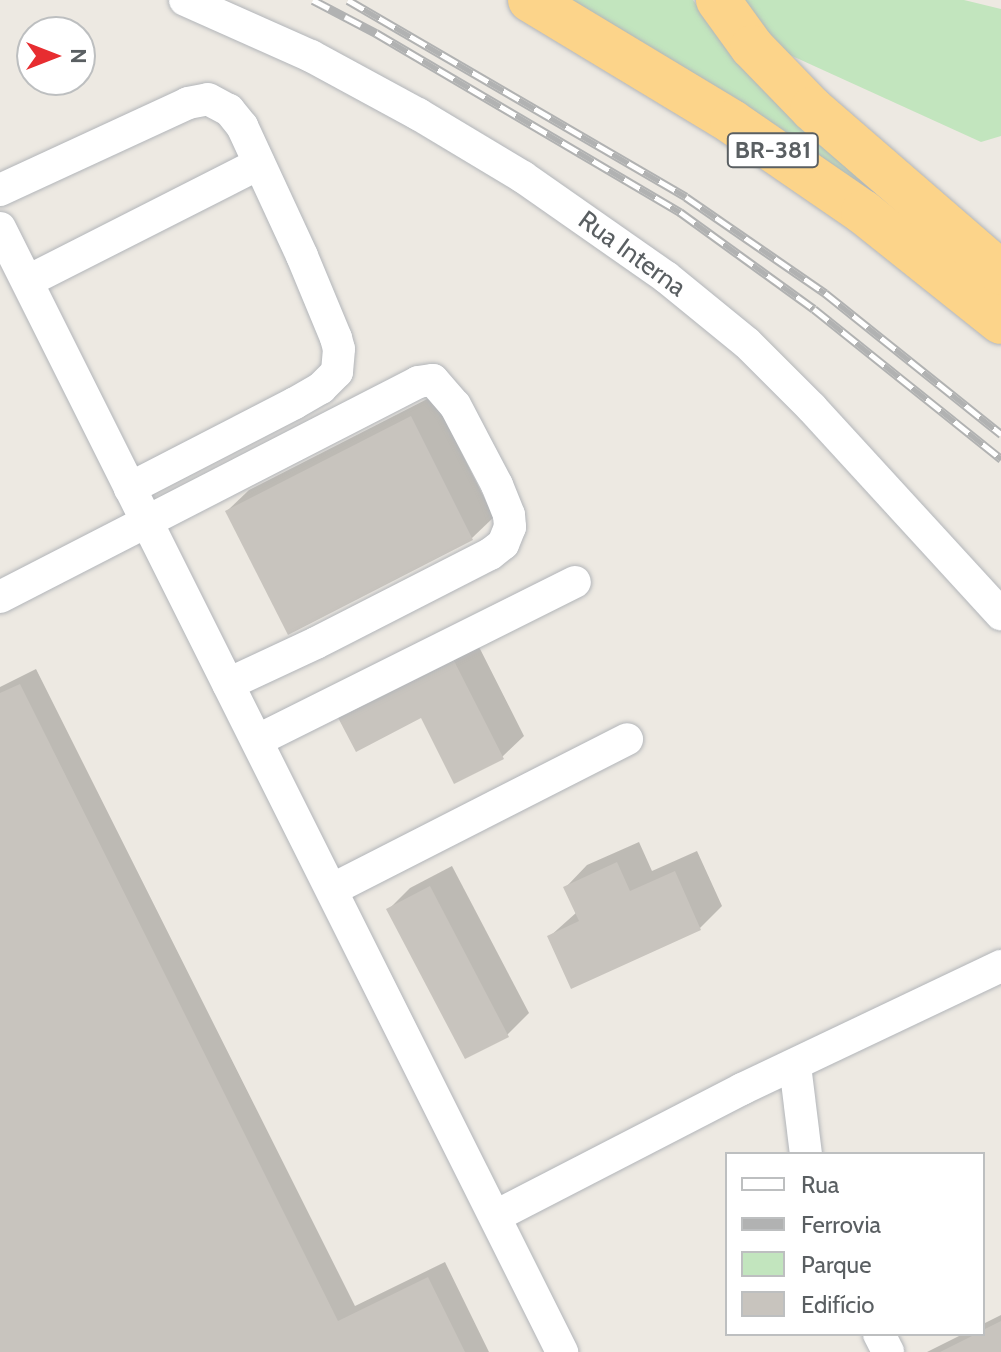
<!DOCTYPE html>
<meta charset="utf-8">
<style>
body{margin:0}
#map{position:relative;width:1001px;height:1352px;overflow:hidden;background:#ede9e2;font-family:Cabin,sans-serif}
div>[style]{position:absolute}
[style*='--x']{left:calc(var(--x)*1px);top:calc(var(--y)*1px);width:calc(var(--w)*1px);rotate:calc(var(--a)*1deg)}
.green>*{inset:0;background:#c2e5be}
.shadow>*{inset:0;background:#0003}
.building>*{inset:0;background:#c8c4be}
.roads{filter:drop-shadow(0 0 2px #b2b5b9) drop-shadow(0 0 2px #b2b5b9)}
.minor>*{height:32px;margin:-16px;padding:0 16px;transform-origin:16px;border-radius:16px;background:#fff}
.highway>*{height:44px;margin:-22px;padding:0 22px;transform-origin:22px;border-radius:22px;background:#fcd48a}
.rail>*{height:9px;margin-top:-4.5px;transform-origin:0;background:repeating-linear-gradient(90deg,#fff 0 18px,#b1b2b2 0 36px);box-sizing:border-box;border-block:2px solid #b1b2b2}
span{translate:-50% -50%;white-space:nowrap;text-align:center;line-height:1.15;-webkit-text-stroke:6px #fff;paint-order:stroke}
.shield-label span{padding:2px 6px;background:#fff;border:2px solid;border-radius:6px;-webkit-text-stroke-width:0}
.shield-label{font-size:24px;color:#5a5f62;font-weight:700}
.street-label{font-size:26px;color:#5a5f62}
.legend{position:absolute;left:725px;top:1152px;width:260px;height:184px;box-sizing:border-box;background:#fff;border:2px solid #bdbfc0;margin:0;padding:10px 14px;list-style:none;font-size:24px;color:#5a5f62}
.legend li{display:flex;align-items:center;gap:16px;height:40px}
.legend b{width:40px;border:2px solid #bdbfc0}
.north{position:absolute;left:16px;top:16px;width:80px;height:80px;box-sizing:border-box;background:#fff;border:2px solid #bdbfc0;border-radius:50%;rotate:90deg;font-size:22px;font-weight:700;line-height:32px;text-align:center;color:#5a5f62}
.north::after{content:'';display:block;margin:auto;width:28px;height:36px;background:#e72d30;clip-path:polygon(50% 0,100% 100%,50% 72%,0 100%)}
</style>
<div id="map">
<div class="green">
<i style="clip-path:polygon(548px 0,693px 0,715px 31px,902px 221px)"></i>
<i style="clip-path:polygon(737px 0,964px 0,1001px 9px,1001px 136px,981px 142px,759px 41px)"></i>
</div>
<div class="shadow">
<i style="clip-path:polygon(433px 396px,494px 517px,472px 538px,227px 511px,249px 490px)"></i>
<i style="clip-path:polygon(472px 633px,524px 736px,502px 757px,422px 716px,338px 713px)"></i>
<i style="clip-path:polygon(36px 669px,355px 1306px,445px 1262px,489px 1352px,0 1352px,0 687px)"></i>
<i style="clip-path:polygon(639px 842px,652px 871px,697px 851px,722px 906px,700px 928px,549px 937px,577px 912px,566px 887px,587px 865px)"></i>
<i style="clip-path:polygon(452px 866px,529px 1013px,507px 1035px,389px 909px,410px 888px)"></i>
<i style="clip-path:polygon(1001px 1315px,1001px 1352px,927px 1352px,963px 1334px,983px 1334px,983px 1324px)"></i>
</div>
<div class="building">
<i style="clip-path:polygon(411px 416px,473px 540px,288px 635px,225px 511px)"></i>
<i style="clip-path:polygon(450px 653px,504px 759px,454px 784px,421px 718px,356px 752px,335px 712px)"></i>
<i style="clip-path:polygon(20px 684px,338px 1321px,428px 1277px,465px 1352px,0 1352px,0 693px)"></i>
<i style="clip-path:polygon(617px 862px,630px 891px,675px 871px,701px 930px,571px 989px,547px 936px,579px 921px,563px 887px)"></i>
<i style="clip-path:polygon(430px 886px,509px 1037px,465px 1059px,386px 909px)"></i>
<i style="clip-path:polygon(1001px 1321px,1001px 1352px,940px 1352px,976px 1334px,983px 1334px,983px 1330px)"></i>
</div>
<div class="roads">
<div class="minor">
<i style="--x:185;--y:0;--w:138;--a:24"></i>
<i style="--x:311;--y:56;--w:122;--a:28.5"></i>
<i style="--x:418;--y:114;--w:122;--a:31"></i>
<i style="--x:523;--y:177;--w:174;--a:35"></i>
<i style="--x:666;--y:277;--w:104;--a:39.2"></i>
<i style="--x:747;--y:343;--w:92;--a:45"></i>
<i style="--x:812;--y:408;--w:280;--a:47.5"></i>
<i style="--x:0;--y:190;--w:207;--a:-24.8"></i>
<i style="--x:188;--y:103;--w:20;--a:-11"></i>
<i style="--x:208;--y:99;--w:24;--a:28"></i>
<i style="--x:229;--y:110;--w:21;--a:51"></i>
<i style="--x:242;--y:126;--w:143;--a:65.2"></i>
<i style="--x:302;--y:256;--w:89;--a:67.5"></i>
<i style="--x:336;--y:338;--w:11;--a:75"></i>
<i style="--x:339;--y:349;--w:23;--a:95"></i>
<i style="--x:337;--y:372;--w:23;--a:135"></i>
<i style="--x:321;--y:388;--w:30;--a:150"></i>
<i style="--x:295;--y:403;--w:186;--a:152.7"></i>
<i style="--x:0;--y:228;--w:1257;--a:63.43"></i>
<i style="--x:28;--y:281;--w:259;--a:-26.9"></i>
<i style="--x:0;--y:597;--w:470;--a:-27.2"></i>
<i style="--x:418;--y:382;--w:15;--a:-8"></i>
<i style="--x:433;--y:380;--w:33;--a:49"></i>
<i style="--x:455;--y:405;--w:90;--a:62.3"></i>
<i style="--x:497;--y:485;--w:32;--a:68"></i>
<i style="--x:509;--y:515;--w:12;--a:85"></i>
<i style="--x:510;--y:527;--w:18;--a:112"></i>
<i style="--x:503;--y:544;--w:16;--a:142"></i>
<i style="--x:490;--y:554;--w:195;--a:152.9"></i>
<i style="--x:316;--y:643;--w:97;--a:155"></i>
<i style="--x:258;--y:740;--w:354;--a:-26.5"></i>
<i style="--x:333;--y:889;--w:330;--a:-27"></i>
<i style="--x:795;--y:1065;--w:90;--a:83"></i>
<i style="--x:496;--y:1216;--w:277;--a:-27.3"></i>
<i style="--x:742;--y:1089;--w:287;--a:-25.4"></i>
<i style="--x:879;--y:1334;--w:20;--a:63"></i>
</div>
<div class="highway">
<i style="--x:530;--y:0;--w:236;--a:31.1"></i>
<i style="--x:732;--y:122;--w:159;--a:34.5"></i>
<i style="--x:863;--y:212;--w:176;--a:38.6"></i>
<i style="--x:718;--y:0;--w:58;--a:54.1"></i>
<i style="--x:752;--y:47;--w:86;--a:45.9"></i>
<i style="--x:812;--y:109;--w:250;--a:40.9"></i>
</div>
</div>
<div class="rail">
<i style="--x:313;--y:0;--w:71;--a:27.6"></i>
<i style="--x:376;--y:33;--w:353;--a:30.5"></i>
<i style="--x:680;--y:212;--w:165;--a:35.9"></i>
<i style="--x:814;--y:309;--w:240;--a:38.7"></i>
<i style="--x:348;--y:0;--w:391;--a:30.2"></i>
<i style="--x:686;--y:197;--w:169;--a:34.6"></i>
<i style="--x:825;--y:293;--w:226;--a:38.7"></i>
</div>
<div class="shield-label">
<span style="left:773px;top:150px">BR-381</span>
</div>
<div class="street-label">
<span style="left:632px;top:254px;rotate:36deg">Rua Interna</span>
</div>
<ul class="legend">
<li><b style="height:10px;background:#fff"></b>Rua</li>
<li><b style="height:10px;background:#b1b2b2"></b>Ferrovia</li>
<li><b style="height:22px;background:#c2e5be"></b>Parque</li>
<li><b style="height:22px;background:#c8c4be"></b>Edifício</li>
</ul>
<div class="north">N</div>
</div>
